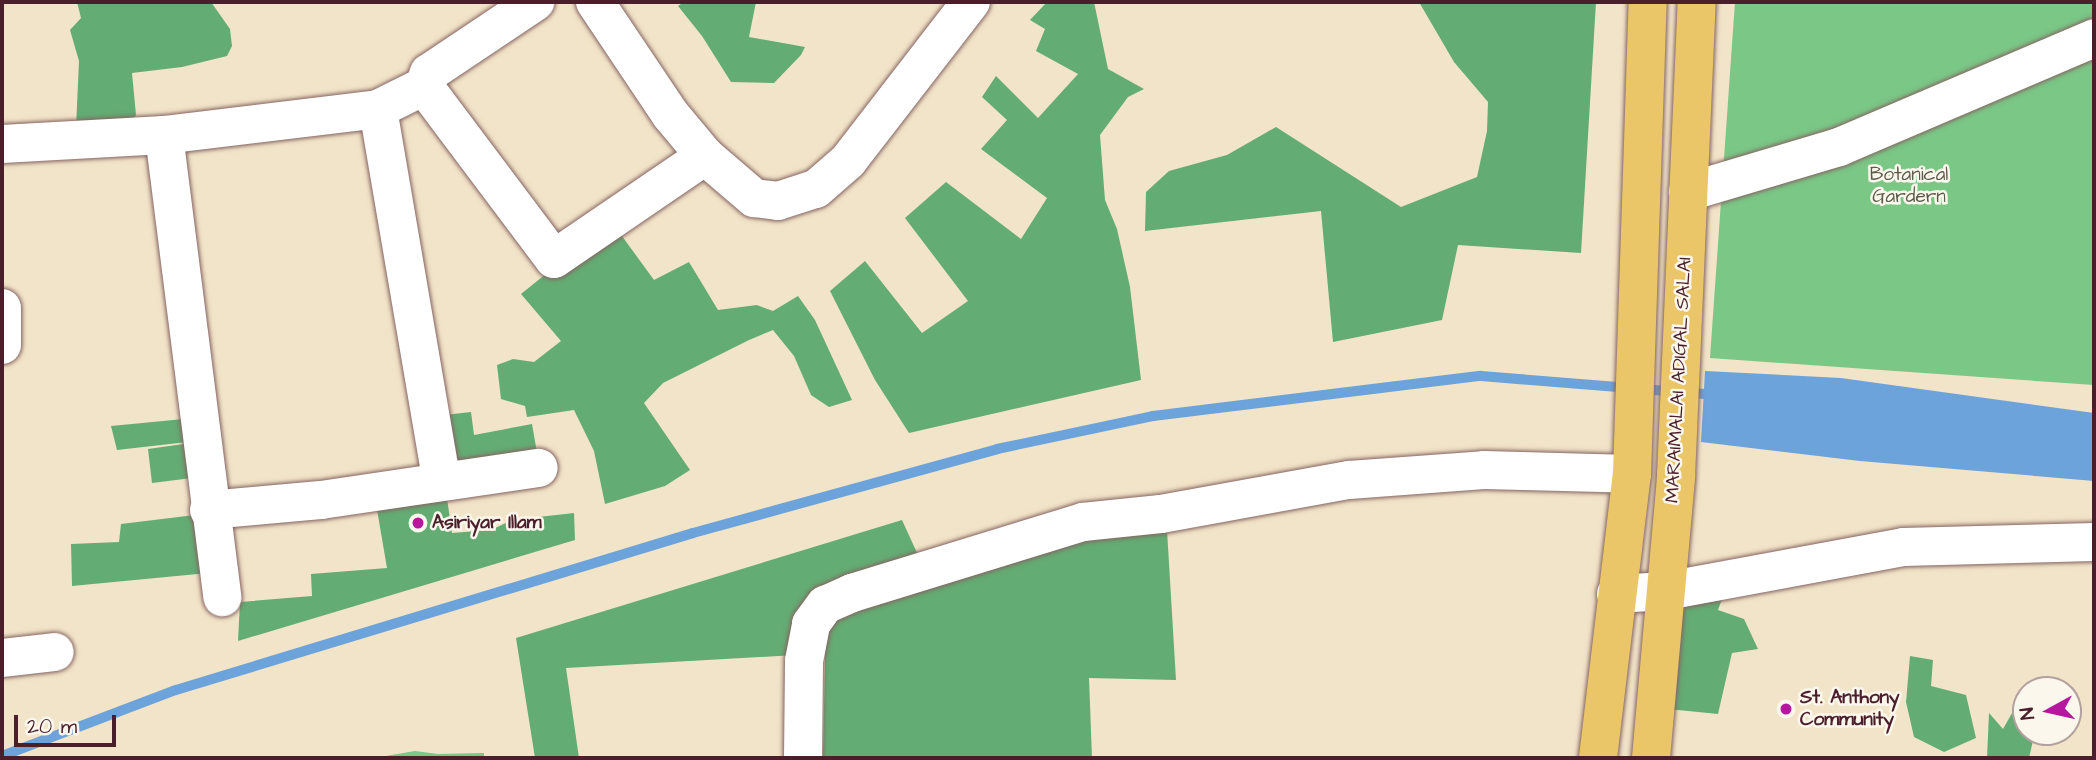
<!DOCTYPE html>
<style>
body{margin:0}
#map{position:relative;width:2096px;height:760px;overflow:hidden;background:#f2e4c8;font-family:"Architects Daughter",sans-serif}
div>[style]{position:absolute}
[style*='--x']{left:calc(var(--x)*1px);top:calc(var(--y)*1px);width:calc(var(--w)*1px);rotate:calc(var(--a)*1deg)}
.green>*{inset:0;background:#7ac786}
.forest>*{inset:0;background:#63ac73}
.water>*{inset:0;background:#6ca3da}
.stream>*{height:10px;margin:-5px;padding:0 5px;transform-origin:5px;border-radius:5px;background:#6ca3da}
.roads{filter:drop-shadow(0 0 2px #856462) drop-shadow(0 0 2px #856462)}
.minor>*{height:38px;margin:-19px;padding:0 19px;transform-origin:19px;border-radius:19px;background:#fff}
.major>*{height:38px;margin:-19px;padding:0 19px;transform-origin:19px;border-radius:19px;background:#ebc669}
.dots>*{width:19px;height:19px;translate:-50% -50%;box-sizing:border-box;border:4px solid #fbf7ec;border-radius:50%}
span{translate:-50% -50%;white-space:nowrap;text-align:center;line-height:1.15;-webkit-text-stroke:5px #fbf7ec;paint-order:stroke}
.park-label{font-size:19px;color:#5b5a4b}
.street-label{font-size:19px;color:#4a1f2b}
.poi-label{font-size:19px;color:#4a1f2b;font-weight:700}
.left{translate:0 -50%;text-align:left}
.frame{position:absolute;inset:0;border:4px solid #4a1f2b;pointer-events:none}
.north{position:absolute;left:2012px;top:676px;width:70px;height:70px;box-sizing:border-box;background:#fbf7ec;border:2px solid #b4a19f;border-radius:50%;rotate:262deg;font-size:19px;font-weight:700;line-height:28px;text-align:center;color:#4a1f2b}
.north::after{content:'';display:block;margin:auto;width:24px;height:32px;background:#b5179e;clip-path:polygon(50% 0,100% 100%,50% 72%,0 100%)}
.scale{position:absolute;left:14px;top:715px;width:102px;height:32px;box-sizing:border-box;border:4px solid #4a1f2b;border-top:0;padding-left:9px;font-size:21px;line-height:24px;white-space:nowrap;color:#4a1f2b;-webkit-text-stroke:5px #fbf7ec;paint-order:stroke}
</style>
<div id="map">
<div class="green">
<i style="clip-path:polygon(1735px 2px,2094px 2px,2094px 385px,1710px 358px)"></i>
<i style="clip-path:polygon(415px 751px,438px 754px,484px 753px,484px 758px,374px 758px)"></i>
</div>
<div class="forest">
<i style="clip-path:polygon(77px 2px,211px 2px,230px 29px,232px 46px,227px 56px,182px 67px,132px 73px,136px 115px,131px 123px,76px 128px,79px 61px,70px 30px,81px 18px)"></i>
<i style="clip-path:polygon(684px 2px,756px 2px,749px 37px,805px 47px,801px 55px,774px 83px,731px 82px,702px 36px,678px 6px)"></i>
<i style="clip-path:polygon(1047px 2px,1094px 2px,1108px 69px,1144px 89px,1128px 97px,1100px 135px,1105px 200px,1117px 229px,1130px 287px,1141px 380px,909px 433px,875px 380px,830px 291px,865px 261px,922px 333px,968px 301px,905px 218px,946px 182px,1021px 239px,1047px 198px,981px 149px,1007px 120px,982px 97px,996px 76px,1038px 118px,1078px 74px,1036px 51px,1045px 29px,1030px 20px)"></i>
<i style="clip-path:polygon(1419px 2px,1596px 2px,1581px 253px,1458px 245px,1442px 320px,1333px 342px,1321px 211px,1145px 231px,1146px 192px,1169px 171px,1227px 155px,1276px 127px,1401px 207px,1477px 177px,1487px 131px,1488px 102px,1454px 62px)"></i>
<i style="clip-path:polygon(619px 232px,654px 280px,689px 262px,718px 310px,757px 305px,773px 311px,798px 296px,815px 320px,852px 400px,829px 407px,811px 395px,794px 356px,773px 330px,749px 340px,663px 383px,644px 403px,690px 470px,665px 486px,605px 504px,594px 451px,574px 410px,527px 417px,525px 406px,501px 399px,497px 365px,513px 359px,534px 362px,561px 341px,521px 294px,557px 265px)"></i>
<i style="clip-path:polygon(471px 412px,474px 435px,532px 424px,539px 464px,448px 475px,436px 416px)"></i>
<i style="clip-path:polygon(194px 418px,196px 441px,117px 450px,111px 426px)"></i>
<i style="clip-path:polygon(198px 442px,200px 477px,152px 483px,148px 449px)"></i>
<i style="clip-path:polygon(446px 491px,452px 533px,491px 530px,512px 520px,574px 513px,575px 540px,238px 641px,240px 602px,312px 596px,311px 574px,387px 568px,375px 498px)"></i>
<i style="clip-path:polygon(203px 514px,208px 573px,72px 586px,71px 544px,119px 542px,121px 524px)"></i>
<i style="clip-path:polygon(902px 520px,923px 566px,817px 602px,796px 655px,566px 668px,579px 758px,535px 758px,516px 638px)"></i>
<i style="clip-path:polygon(1167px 530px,1176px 680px,1089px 678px,1092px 758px,823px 758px,826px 613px,1078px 538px)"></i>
<i style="clip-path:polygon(1725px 591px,1718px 610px,1744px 619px,1758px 649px,1732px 653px,1718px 714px,1668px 709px,1676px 602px)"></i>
<i style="clip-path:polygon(1910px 656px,1933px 660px,1931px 686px,1966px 695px,1976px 738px,1944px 752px,1914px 737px,1906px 702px)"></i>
<i style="clip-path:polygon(2016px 706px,2026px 710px,2026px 732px,2035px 732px,2029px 758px,1987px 758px,1989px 713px,2003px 729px)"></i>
</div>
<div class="water">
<i style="clip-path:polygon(1705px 371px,1841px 378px,2094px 413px,2094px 481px,1860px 461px,1701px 442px)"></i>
</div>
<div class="stream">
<i style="--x:2;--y:756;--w:186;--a:-20.8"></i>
<i style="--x:176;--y:690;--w:540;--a:-16.89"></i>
<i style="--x:693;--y:533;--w:315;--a:-15.4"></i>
<i style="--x:997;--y:449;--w:159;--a:-11.9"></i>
<i style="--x:1153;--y:416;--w:330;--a:-7"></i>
<i style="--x:1481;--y:376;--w:237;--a:4.6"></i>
</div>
<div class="roads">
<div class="minor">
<i style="--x:595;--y:2;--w:135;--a:56.2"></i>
<i style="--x:670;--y:114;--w:55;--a:50.2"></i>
<i style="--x:705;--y:156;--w:65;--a:40.6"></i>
<i style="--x:754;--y:198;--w:24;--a:7"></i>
<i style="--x:778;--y:201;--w:40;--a:-18"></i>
<i style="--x:816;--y:189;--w:43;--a:-41.2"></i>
<i style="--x:848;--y:161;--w:201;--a:-52.3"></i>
<i style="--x:424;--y:86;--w:216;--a:53.1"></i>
<i style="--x:554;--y:259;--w:183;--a:-34.3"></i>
<i style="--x:378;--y:109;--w:378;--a:80.3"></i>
<i style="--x:164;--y:135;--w:466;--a:82.8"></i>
<i style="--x:2;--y:144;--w:162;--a:-3.2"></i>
<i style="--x:164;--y:135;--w:216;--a:-6.9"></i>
<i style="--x:378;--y:109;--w:51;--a:-26.6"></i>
<i style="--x:424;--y:86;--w:14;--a:-69"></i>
<i style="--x:429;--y:73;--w:128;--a:-33.8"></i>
<i style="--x:1688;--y:192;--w:158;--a:-16.6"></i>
<i style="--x:1839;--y:147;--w:277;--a:-23.1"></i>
<i style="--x:2;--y:308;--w:37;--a:90"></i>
<i style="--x:209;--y:510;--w:112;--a:-5.1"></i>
<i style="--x:321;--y:500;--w:220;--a:-8.4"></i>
<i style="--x:1616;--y:594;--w:50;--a:-3.4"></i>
<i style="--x:1666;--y:591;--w:241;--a:-10.5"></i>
<i style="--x:1903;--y:547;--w:191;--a:-1.5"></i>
<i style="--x:2;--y:658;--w:53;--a:-6.5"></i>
<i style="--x:803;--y:758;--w:97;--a:-89.4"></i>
<i style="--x:804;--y:661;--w:38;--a:-79"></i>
<i style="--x:811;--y:624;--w:24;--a:-54"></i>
<i style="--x:825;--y:605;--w:30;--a:-24"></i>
<i style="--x:852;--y:593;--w:242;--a:-17.1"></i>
<i style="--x:1083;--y:522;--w:78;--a:-5.9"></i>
<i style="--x:1161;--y:514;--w:191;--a:-10.3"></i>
<i style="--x:1349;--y:480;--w:135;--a:-4.2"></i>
<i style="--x:1484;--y:470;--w:148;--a:1.5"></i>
</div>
<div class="major">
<i style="--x:1598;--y:758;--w:286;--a:-83.2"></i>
<i style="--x:1632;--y:474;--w:472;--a:-88.1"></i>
<i style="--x:1651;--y:758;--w:283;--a:-84.9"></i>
<i style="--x:1676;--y:476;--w:474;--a:-87.5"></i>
</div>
</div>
<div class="dots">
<i style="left:418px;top:523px;background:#b5179e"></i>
<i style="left:1786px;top:709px;background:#b5179e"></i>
</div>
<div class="park-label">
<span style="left:1909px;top:186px">Botanical<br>Gardern</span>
</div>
<div class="street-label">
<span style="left:1679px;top:380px;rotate:-87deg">MARAIMALAI ADIGAL SALAI</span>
</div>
<div class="poi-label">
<span class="left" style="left:432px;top:523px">Asiriyar Illam</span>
<span class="left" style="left:1800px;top:709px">St. Anthony<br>Community</span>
</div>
<div class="frame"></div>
<div class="north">N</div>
<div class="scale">20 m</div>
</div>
